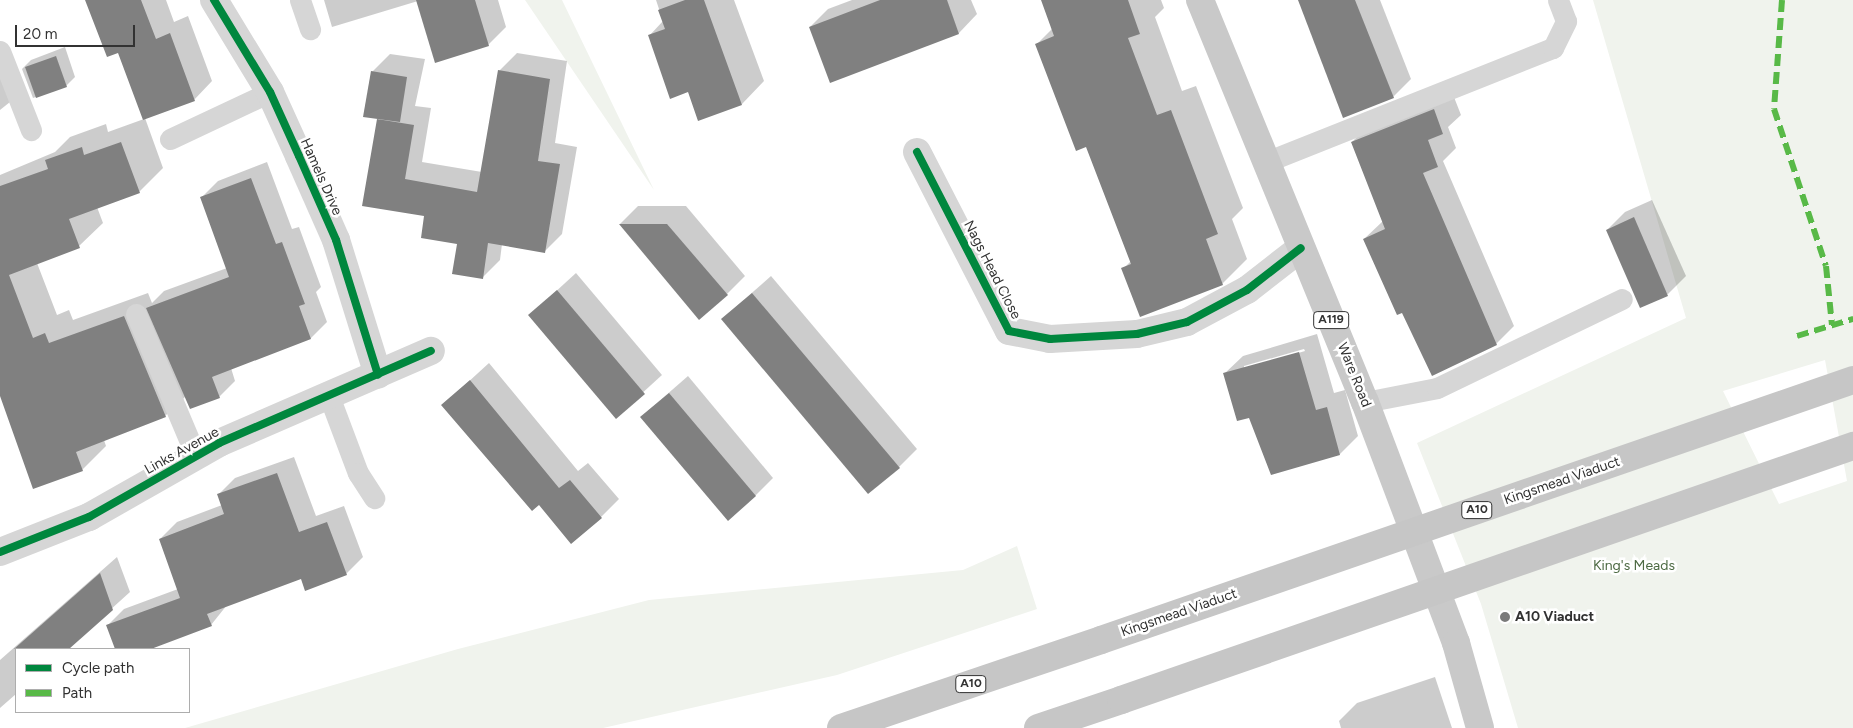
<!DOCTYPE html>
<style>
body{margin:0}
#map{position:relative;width:1853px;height:728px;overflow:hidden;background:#fff;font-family:Figtree,sans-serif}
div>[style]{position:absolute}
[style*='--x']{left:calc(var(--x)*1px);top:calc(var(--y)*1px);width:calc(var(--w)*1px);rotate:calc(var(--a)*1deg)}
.green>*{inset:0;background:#f0f3ed}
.shadow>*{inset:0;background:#0003}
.building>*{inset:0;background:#808080}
.service>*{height:21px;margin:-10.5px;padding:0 10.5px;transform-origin:10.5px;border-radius:10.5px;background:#d6d6d6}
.minor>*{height:28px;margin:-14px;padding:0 14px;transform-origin:14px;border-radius:14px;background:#d6d6d6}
.primary>*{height:28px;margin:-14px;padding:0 14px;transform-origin:14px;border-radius:14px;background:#c9c9c9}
.trunk>*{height:28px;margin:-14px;padding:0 14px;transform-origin:14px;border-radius:14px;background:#c6c6c6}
.trunk-bridge>*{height:28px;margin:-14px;padding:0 14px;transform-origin:14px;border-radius:14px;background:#c6c6c6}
.quiet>*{height:6px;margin-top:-3px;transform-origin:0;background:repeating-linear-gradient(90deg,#58b947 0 12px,transparent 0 18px)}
.cycleway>*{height:8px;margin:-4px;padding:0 4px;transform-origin:4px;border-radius:4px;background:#00873e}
.dots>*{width:14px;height:14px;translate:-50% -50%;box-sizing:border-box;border:2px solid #fff;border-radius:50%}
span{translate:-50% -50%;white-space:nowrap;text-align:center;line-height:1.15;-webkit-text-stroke:5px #fff;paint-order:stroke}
.shield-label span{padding:1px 4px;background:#fff;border:1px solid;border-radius:4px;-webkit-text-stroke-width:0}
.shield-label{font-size:12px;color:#323232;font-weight:700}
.street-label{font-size:14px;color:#323232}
.park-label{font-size:14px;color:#4d6a43}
.poi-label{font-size:14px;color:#323232;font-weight:700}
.left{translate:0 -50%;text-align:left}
.legend{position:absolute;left:15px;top:648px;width:175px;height:65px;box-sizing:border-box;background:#fff;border:1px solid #adadad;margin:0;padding:6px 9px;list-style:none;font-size:15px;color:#323232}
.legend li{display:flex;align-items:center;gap:10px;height:25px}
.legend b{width:25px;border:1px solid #adadad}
.scale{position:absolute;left:15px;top:25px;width:120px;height:22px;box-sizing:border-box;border:2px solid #323232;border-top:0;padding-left:6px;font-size:15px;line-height:18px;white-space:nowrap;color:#323232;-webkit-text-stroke:4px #fff;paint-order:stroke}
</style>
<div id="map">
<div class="green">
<i style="clip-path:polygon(525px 0,562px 0,654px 190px)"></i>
<i style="clip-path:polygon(evenodd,1593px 0,1853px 0,1853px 728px,1518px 728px,1481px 604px,1417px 443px,1686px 318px,1593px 0,1825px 360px,1847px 481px,1779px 504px,1723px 391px,1825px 360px)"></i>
<i style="clip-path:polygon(1017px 546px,1037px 609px,837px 675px,603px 728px,185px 728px,458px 649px,649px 600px,963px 570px)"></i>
</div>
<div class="shadow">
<i style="clip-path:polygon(87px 0,166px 0,174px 22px,188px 16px,212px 81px,194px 100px,145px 118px,163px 168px,139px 192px,97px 207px,103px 223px,79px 246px,37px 263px,57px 315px,69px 310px,73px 320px,148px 293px,152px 303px,164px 291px,227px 268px,201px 198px,218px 181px,267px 162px,292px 229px,299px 227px,321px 287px,316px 292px,327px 322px,311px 338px,231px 368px,235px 381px,219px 397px,186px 396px,165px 416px,104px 440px,106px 446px,82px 470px,0 395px,0 175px,55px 152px,70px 137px,106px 124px,108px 132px,144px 119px,119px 51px)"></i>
<i style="clip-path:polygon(324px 0,498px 0,506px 27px,488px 45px,418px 1px,332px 27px)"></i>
<i style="clip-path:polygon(656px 0,734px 0,764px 81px,742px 104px,688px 91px,649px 36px,663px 21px)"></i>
<i style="clip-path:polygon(852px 0,971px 0,977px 14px,959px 33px,831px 81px,810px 27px,828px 9px)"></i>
<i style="clip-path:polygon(1044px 0,1161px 0,1164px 8px,1155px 17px,1182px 91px,1196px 86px,1243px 208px,1232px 219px,1247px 259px,1222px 284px,1123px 269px,1131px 261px,1087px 146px,1037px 44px,1053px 28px)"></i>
<i style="clip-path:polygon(1298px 0,1380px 0,1411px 79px,1393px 97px)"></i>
<i style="clip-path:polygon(65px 47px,75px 77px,66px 86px,33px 98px,22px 69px,31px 60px)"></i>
<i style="clip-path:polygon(517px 53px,567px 61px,555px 143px,577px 147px,562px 234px,545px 251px,502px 244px,500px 260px,482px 278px,458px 243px,425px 215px,364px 205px,380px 118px,372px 72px,390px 54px,425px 59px,415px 106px,431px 108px,422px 162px,482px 172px,499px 71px)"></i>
<i style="clip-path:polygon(0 66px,25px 90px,0 110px)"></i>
<i style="clip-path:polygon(1452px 92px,1461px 115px,1448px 127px,1456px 148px,1443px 161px,1514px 326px,1496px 344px,1403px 311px,1364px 239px,1383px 221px,1352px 142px,1370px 124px)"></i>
<i style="clip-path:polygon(1652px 200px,1686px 276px,1668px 294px,1641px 307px,1607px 230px,1625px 212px)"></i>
<i style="clip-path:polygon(638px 206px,686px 206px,745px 276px,727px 294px,620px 224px)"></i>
<i style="clip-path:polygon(576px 273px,662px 375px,616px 417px,530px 315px)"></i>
<i style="clip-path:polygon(771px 276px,917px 449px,899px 467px,722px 319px)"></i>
<i style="clip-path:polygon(evenodd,1317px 334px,1334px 393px,1345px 390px,1358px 436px,1340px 454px,1272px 474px,1250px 416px,1224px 374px,1243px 356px,1317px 334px,1304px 349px,1305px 351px,1244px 369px,1244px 366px,1304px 349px)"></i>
<i style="clip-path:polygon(489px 363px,578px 471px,588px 463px,619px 499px,601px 517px,539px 504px,443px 405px)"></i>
<i style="clip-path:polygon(688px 376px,773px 478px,755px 496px,641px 417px)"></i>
<i style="clip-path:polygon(294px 457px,316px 516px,344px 506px,363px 557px,346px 574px,302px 578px,227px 605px,211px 625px,148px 649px,117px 649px,108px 625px,124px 609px,178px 589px,160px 539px,177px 522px,222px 505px,218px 495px,235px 478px)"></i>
<i style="clip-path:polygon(117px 557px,130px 592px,67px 649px,16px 649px,16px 694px,0 708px,0 660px)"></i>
<i style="clip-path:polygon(1435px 677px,1452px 728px,1341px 728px,1339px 721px,1357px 703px)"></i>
</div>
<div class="building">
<i style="clip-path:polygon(85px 0,141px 0,156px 39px,170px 33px,195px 101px,143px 120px,118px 53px,107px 57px)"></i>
<i style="clip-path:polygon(416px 0,475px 0,489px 46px,435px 63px)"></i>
<i style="clip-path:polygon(685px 0,704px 0,742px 105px,698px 121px,688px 92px,670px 99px,648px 35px,665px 29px,658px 10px)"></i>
<i style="clip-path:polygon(880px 0,947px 0,959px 34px,830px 83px,809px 27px)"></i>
<i style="clip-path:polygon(1041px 0,1128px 0,1140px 34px,1128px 38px,1157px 115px,1171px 110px,1218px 234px,1206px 239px,1223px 285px,1140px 317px,1121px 268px,1131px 264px,1086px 147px,1076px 151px,1035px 44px,1054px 36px)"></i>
<i style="clip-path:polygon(1298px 0,1355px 0,1394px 98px,1343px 118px)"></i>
<i style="clip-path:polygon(56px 56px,67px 87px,36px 98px,25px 67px)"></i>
<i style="clip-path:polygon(498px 70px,550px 79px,538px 161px,560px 164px,545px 253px,488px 243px,483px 279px,452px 274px,457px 244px,421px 238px,424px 216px,362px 206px,377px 119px,414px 125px,405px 179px,477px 192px)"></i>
<i style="clip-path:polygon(371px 71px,407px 77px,400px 122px,363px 117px)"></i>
<i style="clip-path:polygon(1434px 109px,1443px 134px,1428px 140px,1438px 167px,1423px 173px,1497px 345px,1432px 376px,1402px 313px,1397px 315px,1363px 239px,1385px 229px,1351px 142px)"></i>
<i style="clip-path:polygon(121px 142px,140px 193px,69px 219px,80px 248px,9px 275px,33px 338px,45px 333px,49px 343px,124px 316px,166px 417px,76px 452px,83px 471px,33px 489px,0 396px,0 186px,48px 169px,45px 160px,82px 147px,84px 155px)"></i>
<i style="clip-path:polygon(251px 178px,276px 244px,282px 242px,305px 304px,299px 306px,311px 339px,212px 377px,220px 398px,190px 409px,146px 308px,229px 277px,200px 197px)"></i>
<i style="clip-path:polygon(1634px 217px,1668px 296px,1640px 308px,1606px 230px)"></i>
<i style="clip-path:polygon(619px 224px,667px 224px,728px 295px,699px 320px)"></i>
<i style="clip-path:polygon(557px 290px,645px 394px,616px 419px,528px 315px)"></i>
<i style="clip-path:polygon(752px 293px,900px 468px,868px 494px,721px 319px)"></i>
<i style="clip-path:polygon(1299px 352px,1316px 410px,1327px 407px,1340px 455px,1271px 475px,1249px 418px,1237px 421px,1223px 373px)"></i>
<i style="clip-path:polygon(470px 380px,559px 488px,570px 480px,602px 518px,571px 544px,539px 505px,532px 511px,441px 405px)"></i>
<i style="clip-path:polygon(669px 393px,756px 496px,728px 521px,640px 417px)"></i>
<i style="clip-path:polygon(277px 473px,299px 532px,327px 522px,347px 575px,305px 591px,301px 579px,207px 614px,212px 626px,151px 649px,115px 649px,106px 625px,180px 598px,159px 539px,224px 514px,217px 494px)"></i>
<i style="clip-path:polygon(100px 573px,113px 610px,69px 649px,14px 649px)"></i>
</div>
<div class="service">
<i style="--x:300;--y:0;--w:31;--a:71"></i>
<i style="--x:0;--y:51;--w:85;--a:68.6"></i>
<i style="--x:170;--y:139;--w:110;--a:-25.2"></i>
<i style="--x:1266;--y:162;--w:309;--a:-21.7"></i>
<i style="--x:1553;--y:48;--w:30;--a:-64"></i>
<i style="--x:1566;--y:21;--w:22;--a:-111"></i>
<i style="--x:136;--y:314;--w:154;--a:67.1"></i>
<i style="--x:329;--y:396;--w:82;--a:69.4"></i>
<i style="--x:358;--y:473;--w:30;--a:57"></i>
<i style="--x:1365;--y:402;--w:73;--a:-11"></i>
<i style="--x:1437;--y:388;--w:205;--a:-25.7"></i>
</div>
<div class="minor">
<i style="--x:214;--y:0;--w:108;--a:58.7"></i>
<i style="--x:270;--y:92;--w:70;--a:65.6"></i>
<i style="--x:299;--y:156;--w:92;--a:66.2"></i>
<i style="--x:336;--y:240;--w:141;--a:72.7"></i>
<i style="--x:917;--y:152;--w:201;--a:62.8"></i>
<i style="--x:1009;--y:331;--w:42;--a:11"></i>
<i style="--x:1050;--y:339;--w:87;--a:-3.3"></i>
<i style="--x:1137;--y:334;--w:51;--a:-13.5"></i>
<i style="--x:1187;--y:322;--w:68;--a:-28.1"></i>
<i style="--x:1247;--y:290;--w:68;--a:-37.9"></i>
<i style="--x:0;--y:552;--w:96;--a:-21.5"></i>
<i style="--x:89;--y:517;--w:150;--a:-29.6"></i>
<i style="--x:219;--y:443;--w:231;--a:-23.5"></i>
</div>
<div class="primary">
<i style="--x:1200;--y:0;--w:435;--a:67.7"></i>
<i style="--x:1365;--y:402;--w:258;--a:69.3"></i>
<i style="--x:1456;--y:643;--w:88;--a:74.2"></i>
</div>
<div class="trunk">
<i style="--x:841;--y:728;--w:274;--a:-18.7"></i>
<i style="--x:1038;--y:728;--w:88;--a:-18.6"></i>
</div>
<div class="trunk-bridge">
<i style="--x:1101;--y:640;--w:796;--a:-19.07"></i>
<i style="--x:1121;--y:700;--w:775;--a:-19.14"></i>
</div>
<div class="quiet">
<i style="--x:1782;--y:0;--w:109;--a:94.2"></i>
<i style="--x:1774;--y:109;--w:165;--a:71.7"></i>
<i style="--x:1826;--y:266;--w:59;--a:84.2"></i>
<i style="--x:1797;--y:336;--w:59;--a:-16.9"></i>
</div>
<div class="cycleway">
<i style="--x:214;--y:0;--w:108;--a:58.7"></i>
<i style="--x:270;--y:92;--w:70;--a:65.6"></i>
<i style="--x:299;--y:156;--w:92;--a:66.2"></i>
<i style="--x:336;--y:240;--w:141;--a:72.7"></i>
<i style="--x:917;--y:152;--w:201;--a:62.8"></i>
<i style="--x:1009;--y:331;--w:42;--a:11"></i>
<i style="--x:1050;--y:339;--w:87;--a:-3.3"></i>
<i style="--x:1137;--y:334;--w:51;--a:-13.5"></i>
<i style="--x:1187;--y:322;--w:68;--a:-28.1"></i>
<i style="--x:1247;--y:290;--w:68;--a:-37.9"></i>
<i style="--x:0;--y:552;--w:96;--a:-21.5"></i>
<i style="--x:89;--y:517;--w:150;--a:-29.6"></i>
<i style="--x:219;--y:443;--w:231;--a:-23.5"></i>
</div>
<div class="dots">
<i style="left:1505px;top:617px;background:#7a7a7a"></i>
</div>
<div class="shield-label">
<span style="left:1331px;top:320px">A119</span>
<span style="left:1477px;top:510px">A10</span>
<span style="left:971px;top:684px">A10</span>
</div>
<div class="street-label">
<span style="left:321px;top:177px;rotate:66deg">Hamels Drive</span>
<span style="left:992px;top:270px;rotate:63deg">Nags Head Close</span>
<span style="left:1354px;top:375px;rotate:68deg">Ware Road</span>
<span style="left:182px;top:451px;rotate:-29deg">Links Avenue</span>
<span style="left:1562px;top:481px;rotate:-19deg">Kingsmead Viaduct</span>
<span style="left:1179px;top:613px;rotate:-19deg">Kingsmead Viaduct</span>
</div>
<div class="park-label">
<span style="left:1634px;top:566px">King's Meads</span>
</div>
<div class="poi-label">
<span class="left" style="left:1515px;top:617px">A10 Viaduct</span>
</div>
<ul class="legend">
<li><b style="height:6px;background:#00873e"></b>Cycle path</li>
<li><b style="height:6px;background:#58b947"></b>Path</li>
</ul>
<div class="scale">20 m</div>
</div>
